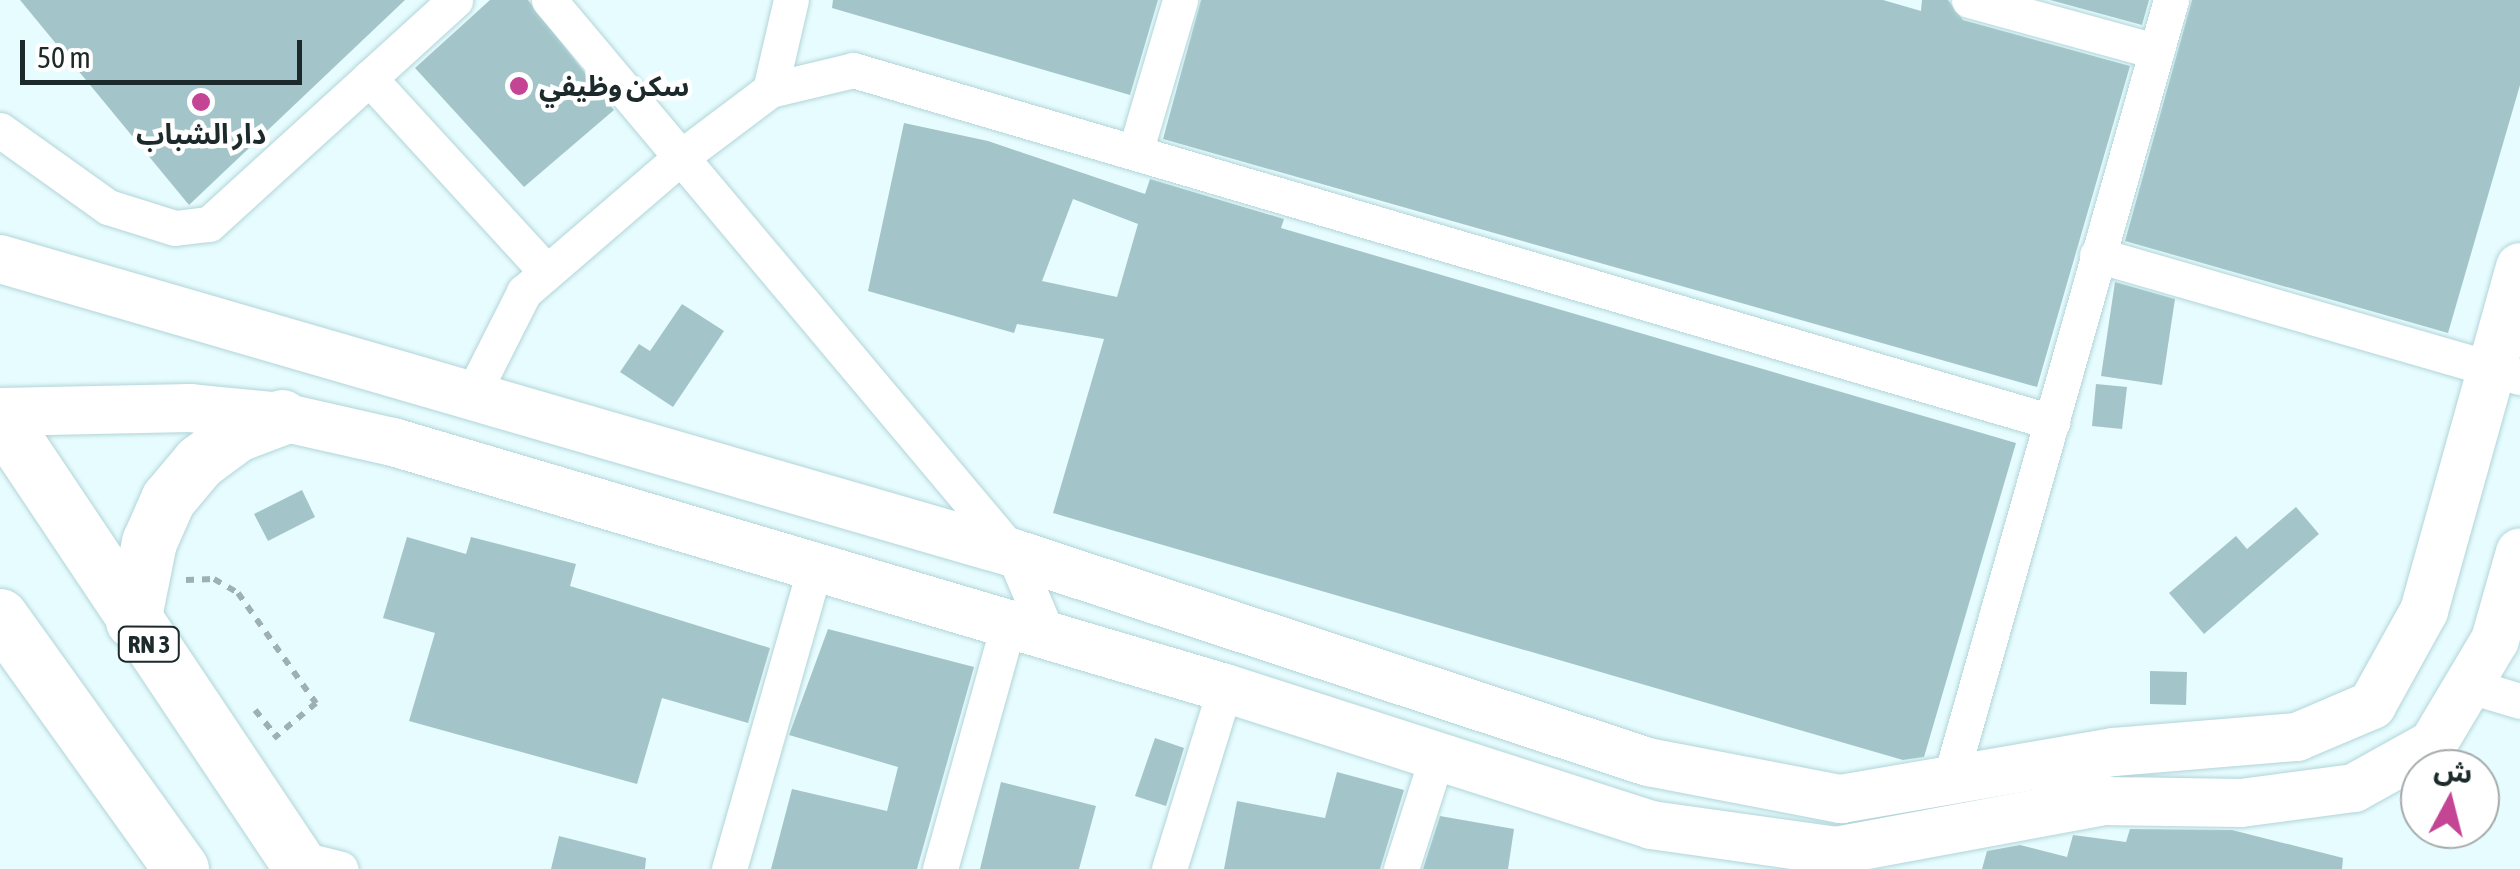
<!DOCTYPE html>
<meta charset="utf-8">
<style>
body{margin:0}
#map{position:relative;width:2520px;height:869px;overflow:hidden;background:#e7fcfe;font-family:"Asap Condensed","Noto Sans Arabic",sans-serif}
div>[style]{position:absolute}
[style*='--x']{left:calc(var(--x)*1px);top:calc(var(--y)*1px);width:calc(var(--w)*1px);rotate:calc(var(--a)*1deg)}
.building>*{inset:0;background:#a3c5c9}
.path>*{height:6px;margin-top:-3px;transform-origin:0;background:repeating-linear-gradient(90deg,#9eb0b2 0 8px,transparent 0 16px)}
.roads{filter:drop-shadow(0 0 2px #b2d5d9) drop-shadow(0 0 2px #b2d5d9)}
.minor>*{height:35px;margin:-17.5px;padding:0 17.5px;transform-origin:17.5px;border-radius:17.5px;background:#fff}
.secondary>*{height:48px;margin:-24px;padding:0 24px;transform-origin:24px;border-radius:24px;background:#fff}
.primary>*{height:55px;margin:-27.5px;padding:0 27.5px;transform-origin:27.5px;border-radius:27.5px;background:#fff}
.dots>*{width:28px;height:28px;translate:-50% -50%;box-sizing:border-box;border:5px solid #fff;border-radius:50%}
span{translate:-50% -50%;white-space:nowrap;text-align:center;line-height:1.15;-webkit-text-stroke:9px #fff;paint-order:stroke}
.shield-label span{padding:2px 8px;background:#fff;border:2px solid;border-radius:8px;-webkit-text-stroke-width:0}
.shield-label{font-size:25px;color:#1d2a2c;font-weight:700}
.poi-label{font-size:28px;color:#1d2a2c;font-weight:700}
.left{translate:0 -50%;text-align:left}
.north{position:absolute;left:2400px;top:749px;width:100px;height:100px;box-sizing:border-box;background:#fff;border:2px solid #a5aaab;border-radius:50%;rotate:7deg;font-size:28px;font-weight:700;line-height:40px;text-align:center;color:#1d2a2c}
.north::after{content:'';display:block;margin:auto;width:35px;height:45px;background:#c34594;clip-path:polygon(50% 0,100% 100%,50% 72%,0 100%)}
.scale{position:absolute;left:20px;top:40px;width:282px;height:45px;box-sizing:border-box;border:5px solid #1d2a2c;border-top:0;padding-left:12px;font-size:30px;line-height:35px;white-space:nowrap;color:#1d2a2c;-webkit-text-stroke:8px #fff;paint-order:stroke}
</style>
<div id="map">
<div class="building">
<i style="clip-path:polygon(20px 0,405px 0,189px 205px)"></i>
<i style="clip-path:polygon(490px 0,528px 0,614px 110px,524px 187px,415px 68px)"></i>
<i style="clip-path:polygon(833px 0,1158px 0,1130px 95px,832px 8px)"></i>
<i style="clip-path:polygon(1201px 0,1883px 0,1921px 11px,1922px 0,1948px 0,1963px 20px,2130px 66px,2037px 387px,1163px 139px)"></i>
<i style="clip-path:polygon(2050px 0,2149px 0,2142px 25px)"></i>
<i style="clip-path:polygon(2192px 0,2520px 0,2520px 85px,2448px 333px,2125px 241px)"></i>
<i style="clip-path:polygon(evenodd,904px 123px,988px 141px,1145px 194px,1150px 179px,1284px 219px,1281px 228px,2016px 443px,1924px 757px,1903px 760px,1053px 513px,1104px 339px,1017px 324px,1014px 333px,868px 291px,904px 123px,1073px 199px,1138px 224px,1117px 297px,1042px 281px,1073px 199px)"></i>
<i style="clip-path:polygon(2115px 282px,2175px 299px,2162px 385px,2101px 376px)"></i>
<i style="clip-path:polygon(682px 304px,724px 331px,673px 407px,620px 372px,639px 344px,650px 351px)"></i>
<i style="clip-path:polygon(2096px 384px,2127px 387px,2122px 429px,2092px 426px)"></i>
<i style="clip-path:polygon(302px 490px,315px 517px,268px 541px,254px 514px)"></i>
<i style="clip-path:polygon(2296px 507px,2319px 534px,2204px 634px,2169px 593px,2236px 536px,2247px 549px)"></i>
<i style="clip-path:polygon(407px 537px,466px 554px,471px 537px,576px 564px,570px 586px,770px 648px,748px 723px,662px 698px,637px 784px,409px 721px,435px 633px,383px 618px)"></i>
<i style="clip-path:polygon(828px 629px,974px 667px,917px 869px,771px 869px,792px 789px,887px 811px,898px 767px,789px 735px)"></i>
<i style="clip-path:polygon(2150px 671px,2187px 672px,2186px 705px,2150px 704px)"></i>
<i style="clip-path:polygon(1155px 738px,1184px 748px,1166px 806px,1135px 796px)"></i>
<i style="clip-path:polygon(1337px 772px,1404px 790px,1380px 869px,1224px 869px,1237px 801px,1325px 818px)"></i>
<i style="clip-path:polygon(1001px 782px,1096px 806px,1079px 869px,980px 869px)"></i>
<i style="clip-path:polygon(1440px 816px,1514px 829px,1508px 869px,1423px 869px)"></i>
<i style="clip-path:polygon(2130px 829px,2232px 830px,2343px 858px,2342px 869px,1982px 869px,1987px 851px,2020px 845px,2067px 857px,2073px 835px,2126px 842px)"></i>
<i style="clip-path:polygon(559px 836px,646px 858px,645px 869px,551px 869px)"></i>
</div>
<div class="path">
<i style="--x:186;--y:580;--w:28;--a:-2"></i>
<i style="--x:214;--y:579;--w:28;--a:30"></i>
<i style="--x:238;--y:593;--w:135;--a:54.7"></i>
<i style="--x:316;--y:703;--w:55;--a:140.2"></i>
<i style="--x:255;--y:710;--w:33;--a:51"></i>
</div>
<div class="roads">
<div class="minor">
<i style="--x:549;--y:0;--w:722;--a:50"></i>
<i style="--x:1013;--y:553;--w:97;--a:66.9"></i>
<i style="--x:1969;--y:0;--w:194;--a:15.3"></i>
<i style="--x:369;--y:78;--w:263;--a:47.5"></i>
<i style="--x:770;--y:90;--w:92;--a:-76.9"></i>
<i style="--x:0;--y:130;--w:133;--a:35.5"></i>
<i style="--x:108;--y:207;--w:70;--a:17.4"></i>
<i style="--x:175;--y:228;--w:34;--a:-7"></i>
<i style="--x:209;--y:224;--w:333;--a:-42.3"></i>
<i style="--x:1136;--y:149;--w:155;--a:-73.5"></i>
<i style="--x:2097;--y:255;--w:440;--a:16.1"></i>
<i style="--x:471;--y:397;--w:118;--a:-63.2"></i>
<i style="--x:524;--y:292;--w:207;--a:-40.7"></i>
<i style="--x:681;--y:157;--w:111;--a:-37"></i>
<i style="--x:770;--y:90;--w:85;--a:-13.5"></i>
<i style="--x:853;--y:70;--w:1250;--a:16.36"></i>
<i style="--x:2470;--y:686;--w:52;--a:16.7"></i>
<i style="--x:1949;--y:783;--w:814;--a:-74.17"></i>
<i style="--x:293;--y:857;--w:49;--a:14"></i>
<i style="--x:729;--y:869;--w:311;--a:-74.1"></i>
<i style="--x:940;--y:869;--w:249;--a:-74.4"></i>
<i style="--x:1169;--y:869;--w:189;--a:-72.8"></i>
<i style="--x:1401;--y:869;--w:119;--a:-72.3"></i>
</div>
<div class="secondary">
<i style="--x:0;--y:259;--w:1055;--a:16.18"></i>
<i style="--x:1013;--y:553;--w:669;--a:18.22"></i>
<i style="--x:1648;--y:762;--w:197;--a:10.9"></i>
<i style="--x:1841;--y:799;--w:277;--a:-9.8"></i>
<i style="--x:2114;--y:752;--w:184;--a:-4.7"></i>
<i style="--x:2297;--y:737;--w:82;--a:-23.1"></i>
<i style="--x:2372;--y:705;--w:107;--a:-61"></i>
<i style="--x:2424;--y:611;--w:357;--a:-74.4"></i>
<i style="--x:0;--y:412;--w:190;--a:-1.2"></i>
<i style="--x:190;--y:408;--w:92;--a:5.6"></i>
<i style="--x:282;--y:417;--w:114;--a:12.7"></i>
<i style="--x:393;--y:442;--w:868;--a:16.47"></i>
<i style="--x:1225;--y:688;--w:447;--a:17.8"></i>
<i style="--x:1651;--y:825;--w:186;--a:8"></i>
<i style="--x:1835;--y:851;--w:276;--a:-10.5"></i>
<i style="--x:2106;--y:801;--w:135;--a:0.8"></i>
<i style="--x:2241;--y:803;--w:114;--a:-7.6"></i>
<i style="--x:2354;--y:788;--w:90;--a:-29.1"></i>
<i style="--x:2433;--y:744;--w:121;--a:-59.2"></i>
<i style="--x:2495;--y:640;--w:91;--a:-74.1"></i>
</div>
<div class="primary">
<i style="--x:0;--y:417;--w:544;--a:56.25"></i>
<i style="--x:0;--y:616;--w:311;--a:54.4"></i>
<i style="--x:133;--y:621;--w:81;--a:-78.6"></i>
<i style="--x:149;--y:542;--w:47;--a:-66.2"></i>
<i style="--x:168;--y:499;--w:48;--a:-50"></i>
<i style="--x:199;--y:462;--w:47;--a:-36.4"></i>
<i style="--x:237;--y:434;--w:48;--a:-20.7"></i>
</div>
</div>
<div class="dots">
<i style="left:519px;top:86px;background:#c34594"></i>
<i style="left:201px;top:102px;background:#c34594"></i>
</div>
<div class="shield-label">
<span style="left:149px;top:644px">RN 3</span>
</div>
<div class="poi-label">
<span class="left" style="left:539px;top:86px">سكن وظيفي</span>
<span style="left:201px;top:134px">دار الشباب</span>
</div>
<div class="north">ش</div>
<div class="scale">50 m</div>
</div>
